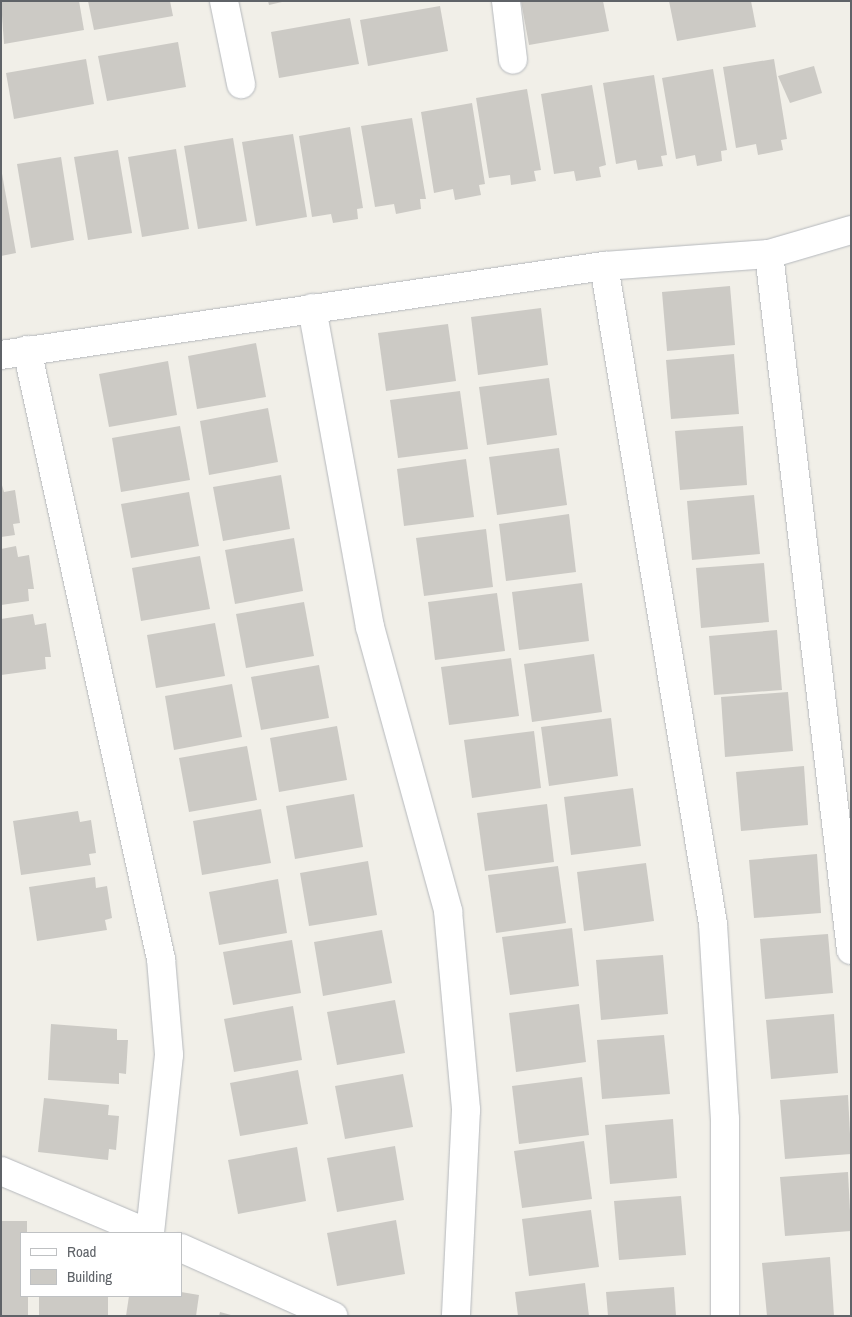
<!DOCTYPE html>
<style>
body{margin:0}
#map{position:relative;width:852px;height:1317px;overflow:hidden;background:#f1efe8;font-family:"Archivo Narrow",sans-serif}
div>[style]{position:absolute}
[style*='--x']{left:calc(var(--x)*1px);top:calc(var(--y)*1px);width:calc(var(--w)*1px);rotate:calc(var(--a)*1deg)}
.building>*{inset:0;background:#cccac5}
.roads{filter:drop-shadow(0 0 1px #b5b8bc) drop-shadow(0 0 1px #b5b8bc)}
.minor>*{height:28px;margin:-14px;padding:0 14px;transform-origin:14px;border-radius:14px;background:#fff}
span{translate:-50% -50%;white-space:nowrap;text-align:center;line-height:1.15;-webkit-text-stroke:4.5px #fff;paint-order:stroke}
.frame{position:absolute;inset:0;border:2px solid #5f6368;pointer-events:none}
.legend{position:absolute;left:20px;top:1232px;width:162px;height:65px;box-sizing:border-box;background:#fff;border:1px solid #bfc1c3;margin:0;padding:6px 9px;list-style:none;font-size:15px;color:#5f6368}
.legend li{display:flex;align-items:center;gap:10px;height:25px}
.legend b{width:25px;border:1px solid #bfc1c3}
</style>
<div id="map">
<div class="building">
<i style="clip-path:polygon(1px 1px,79px 1px,84px 30px,4px 44px)"></i>
<i style="clip-path:polygon(88px 1px,170px 1px,173px 16px,94px 30px)"></i>
<i style="clip-path:polygon(268px 1px,282px 1px,282px 2px,269px 5px)"></i>
<i style="clip-path:polygon(521px 1px,603px 1px,609px 31px,529px 45px)"></i>
<i style="clip-path:polygon(669px 1px,751px 1px,756px 27px,677px 41px)"></i>
<i style="clip-path:polygon(440px 6px,448px 51px,368px 66px,360px 20px)"></i>
<i style="clip-path:polygon(350px 18px,359px 64px,279px 78px,271px 32px)"></i>
<i style="clip-path:polygon(178px 42px,186px 87px,107px 101px,98px 56px)"></i>
<i style="clip-path:polygon(86px 59px,94px 104px,14px 119px,6px 73px)"></i>
<i style="clip-path:polygon(774px 59px,787px 139px,781px 140px,783px 150px,758px 155px,756px 144px,736px 148px,723px 67px)"></i>
<i style="clip-path:polygon(814px 66px,822px 93px,790px 103px,778px 76px)"></i>
<i style="clip-path:polygon(713px 69px,727px 150px,721px 151px,722px 161px,697px 166px,695px 155px,676px 159px,662px 78px)"></i>
<i style="clip-path:polygon(654px 75px,667px 155px,661px 156px,663px 166px,638px 170px,636px 160px,616px 164px,603px 83px)"></i>
<i style="clip-path:polygon(592px 85px,606px 165px,599px 167px,601px 177px,576px 181px,574px 171px,554px 174px,541px 94px)"></i>
<i style="clip-path:polygon(527px 89px,541px 170px,534px 171px,536px 181px,511px 185px,510px 175px,489px 178px,476px 98px)"></i>
<i style="clip-path:polygon(472px 103px,485px 184px,479px 185px,481px 195px,455px 200px,453px 189px,434px 193px,421px 112px)"></i>
<i style="clip-path:polygon(412px 118px,426px 199px,420px 199px,421px 209px,396px 214px,394px 204px,375px 207px,361px 126px)"></i>
<i style="clip-path:polygon(350px 127px,363px 208px,357px 209px,358px 219px,333px 223px,331px 214px,312px 217px,299px 136px)"></i>
<i style="clip-path:polygon(293px 134px,307px 217px,256px 226px,242px 142px)"></i>
<i style="clip-path:polygon(233px 138px,247px 221px,198px 229px,184px 146px)"></i>
<i style="clip-path:polygon(176px 149px,189px 229px,142px 237px,128px 157px)"></i>
<i style="clip-path:polygon(118px 150px,132px 233px,88px 240px,74px 157px)"></i>
<i style="clip-path:polygon(61px 157px,74px 240px,31px 248px,17px 164px)"></i>
<i style="clip-path:polygon(1px 168px,16px 253px,1px 256px)"></i>
<i style="clip-path:polygon(730px 286px,735px 345px,667px 351px,662px 292px)"></i>
<i style="clip-path:polygon(541px 308px,548px 365px,478px 375px,471px 317px)"></i>
<i style="clip-path:polygon(448px 324px,456px 381px,386px 391px,378px 333px)"></i>
<i style="clip-path:polygon(256px 343px,266px 397px,197px 409px,188px 356px)"></i>
<i style="clip-path:polygon(734px 354px,739px 414px,671px 419px,666px 360px)"></i>
<i style="clip-path:polygon(168px 361px,177px 415px,109px 427px,99px 374px)"></i>
<i style="clip-path:polygon(549px 378px,557px 435px,487px 445px,479px 387px)"></i>
<i style="clip-path:polygon(460px 391px,468px 449px,398px 458px,390px 400px)"></i>
<i style="clip-path:polygon(268px 408px,278px 462px,209px 475px,200px 421px)"></i>
<i style="clip-path:polygon(180px 426px,190px 480px,121px 492px,112px 438px)"></i>
<i style="clip-path:polygon(743px 426px,747px 485px,680px 490px,675px 431px)"></i>
<i style="clip-path:polygon(559px 448px,567px 505px,497px 515px,489px 457px)"></i>
<i style="clip-path:polygon(466px 459px,474px 517px,404px 526px,397px 469px)"></i>
<i style="clip-path:polygon(281px 475px,290px 529px,223px 541px,213px 487px)"></i>
<i style="clip-path:polygon(1px 482px,4px 492px,15px 490px,20px 523px,13px 524px,15px 535px,1px 537px)"></i>
<i style="clip-path:polygon(189px 492px,199px 546px,131px 558px,121px 504px)"></i>
<i style="clip-path:polygon(754px 495px,760px 554px,692px 560px,687px 501px)"></i>
<i style="clip-path:polygon(569px 514px,576px 572px,506px 581px,499px 524px)"></i>
<i style="clip-path:polygon(486px 529px,493px 587px,424px 596px,416px 538px)"></i>
<i style="clip-path:polygon(294px 538px,303px 591px,235px 604px,225px 550px)"></i>
<i style="clip-path:polygon(16px 546px,18px 557px,29px 555px,34px 589px,28px 589px,29px 601px,1px 605px,1px 549px)"></i>
<i style="clip-path:polygon(200px 556px,210px 609px,141px 621px,132px 568px)"></i>
<i style="clip-path:polygon(764px 563px,769px 622px,701px 628px,696px 568px)"></i>
<i style="clip-path:polygon(582px 583px,589px 641px,519px 650px,512px 592px)"></i>
<i style="clip-path:polygon(497px 593px,505px 651px,435px 660px,428px 602px)"></i>
<i style="clip-path:polygon(304px 602px,314px 656px,246px 668px,236px 614px)"></i>
<i style="clip-path:polygon(33px 614px,35px 625px,46px 623px,51px 657px,45px 657px,46px 669px,1px 675px,1px 619px)"></i>
<i style="clip-path:polygon(215px 623px,225px 676px,156px 688px,147px 635px)"></i>
<i style="clip-path:polygon(777px 630px,782px 690px,714px 695px,709px 636px)"></i>
<i style="clip-path:polygon(594px 654px,602px 712px,532px 722px,524px 664px)"></i>
<i style="clip-path:polygon(511px 658px,519px 716px,449px 725px,441px 667px)"></i>
<i style="clip-path:polygon(319px 665px,329px 718px,261px 730px,251px 677px)"></i>
<i style="clip-path:polygon(232px 684px,242px 737px,174px 750px,165px 696px)"></i>
<i style="clip-path:polygon(788px 692px,793px 751px,725px 757px,721px 697px)"></i>
<i style="clip-path:polygon(611px 718px,618px 776px,549px 786px,541px 727px)"></i>
<i style="clip-path:polygon(337px 726px,347px 780px,279px 792px,270px 738px)"></i>
<i style="clip-path:polygon(534px 731px,541px 788px,472px 798px,464px 740px)"></i>
<i style="clip-path:polygon(247px 746px,257px 800px,189px 812px,179px 758px)"></i>
<i style="clip-path:polygon(804px 766px,808px 825px,741px 831px,736px 772px)"></i>
<i style="clip-path:polygon(633px 788px,641px 846px,571px 855px,564px 797px)"></i>
<i style="clip-path:polygon(354px 794px,363px 847px,295px 859px,286px 806px)"></i>
<i style="clip-path:polygon(547px 804px,554px 862px,485px 871px,477px 813px)"></i>
<i style="clip-path:polygon(261px 809px,271px 863px,202px 875px,193px 821px)"></i>
<i style="clip-path:polygon(78px 811px,80px 822px,91px 820px,96px 853px,89px 854px,91px 865px,21px 875px,13px 821px)"></i>
<i style="clip-path:polygon(817px 854px,821px 913px,754px 918px,749px 860px)"></i>
<i style="clip-path:polygon(368px 861px,377px 915px,309px 926px,300px 873px)"></i>
<i style="clip-path:polygon(646px 863px,654px 921px,584px 931px,577px 872px)"></i>
<i style="clip-path:polygon(558px 866px,566px 923px,496px 933px,488px 875px)"></i>
<i style="clip-path:polygon(95px 877px,96px 888px,107px 886px,112px 918px,105px 920px,107px 930px,37px 941px,29px 887px)"></i>
<i style="clip-path:polygon(278px 879px,287px 933px,219px 945px,209px 892px)"></i>
<i style="clip-path:polygon(572px 928px,579px 986px,510px 995px,502px 937px)"></i>
<i style="clip-path:polygon(382px 930px,392px 983px,323px 996px,314px 942px)"></i>
<i style="clip-path:polygon(828px 934px,833px 993px,765px 999px,760px 939px)"></i>
<i style="clip-path:polygon(292px 940px,301px 993px,233px 1005px,223px 952px)"></i>
<i style="clip-path:polygon(663px 955px,668px 1014px,601px 1020px,596px 960px)"></i>
<i style="clip-path:polygon(395px 1000px,405px 1053px,337px 1065px,327px 1012px)"></i>
<i style="clip-path:polygon(579px 1004px,586px 1062px,516px 1072px,509px 1013px)"></i>
<i style="clip-path:polygon(293px 1006px,302px 1060px,234px 1072px,224px 1019px)"></i>
<i style="clip-path:polygon(834px 1014px,838px 1073px,771px 1079px,766px 1020px)"></i>
<i style="clip-path:polygon(51px 1024px,117px 1029px,117px 1040px,128px 1040px,126px 1074px,119px 1073px,119px 1084px,48px 1080px)"></i>
<i style="clip-path:polygon(664px 1035px,670px 1094px,602px 1099px,597px 1040px)"></i>
<i style="clip-path:polygon(298px 1070px,308px 1124px,240px 1136px,230px 1083px)"></i>
<i style="clip-path:polygon(403px 1074px,413px 1127px,345px 1139px,335px 1086px)"></i>
<i style="clip-path:polygon(582px 1077px,589px 1135px,519px 1144px,512px 1086px)"></i>
<i style="clip-path:polygon(848px 1095px,851px 1154px,785px 1159px,780px 1100px)"></i>
<i style="clip-path:polygon(44px 1098px,109px 1105px,108px 1115px,119px 1116px,116px 1150px,109px 1149px,108px 1160px,38px 1152px)"></i>
<i style="clip-path:polygon(673px 1119px,677px 1178px,610px 1184px,605px 1125px)"></i>
<i style="clip-path:polygon(584px 1141px,592px 1199px,522px 1208px,514px 1151px)"></i>
<i style="clip-path:polygon(395px 1146px,404px 1200px,337px 1212px,327px 1158px)"></i>
<i style="clip-path:polygon(297px 1147px,306px 1201px,238px 1214px,228px 1160px)"></i>
<i style="clip-path:polygon(848px 1172px,851px 1231px,785px 1236px,780px 1177px)"></i>
<i style="clip-path:polygon(681px 1196px,686px 1255px,619px 1260px,614px 1201px)"></i>
<i style="clip-path:polygon(591px 1210px,599px 1267px,529px 1276px,522px 1219px)"></i>
<i style="clip-path:polygon(396px 1220px,405px 1274px,337px 1286px,327px 1233px)"></i>
<i style="clip-path:polygon(1px 1221px,27px 1221px,27px 1233px,21px 1233px,21px 1296px,28px 1296px,28px 1316px,1px 1316px)"></i>
<i style="clip-path:polygon(830px 1257px,834px 1316px,767px 1316px,762px 1263px)"></i>
<i style="clip-path:polygon(585px 1283px,589px 1316px,518px 1316px,515px 1292px)"></i>
<i style="clip-path:polygon(674px 1287px,676px 1316px,608px 1316px,606px 1292px)"></i>
<i style="clip-path:polygon(181px 1292px,199px 1295px,196px 1316px,126px 1316px,129px 1296px)"></i>
<i style="clip-path:polygon(39px 1296px,108px 1296px,108px 1316px,39px 1316px)"></i>
<i style="clip-path:polygon(220px 1312px,231px 1315px,231px 1316px,219px 1316px)"></i>
</div>
<div class="roads">
<div class="minor">
<i style="--x:224;--y:1;--w:85;--a:78.4"></i>
<i style="--x:506;--y:1;--w:59;--a:83.2"></i>
<i style="--x:769;--y:254;--w:701;--a:83.28"></i>
<i style="--x:604;--y:266;--w:667;--a:80.59"></i>
<i style="--x:713;--y:924;--w:195;--a:86.5"></i>
<i style="--x:725;--y:1119;--w:197;--a:90"></i>
<i style="--x:312;--y:308;--w:324;--a:79.7"></i>
<i style="--x:370;--y:627;--w:295;--a:74.6"></i>
<i style="--x:448;--y:911;--w:200;--a:84.8"></i>
<i style="--x:466;--y:1110;--w:206;--a:92.8"></i>
<i style="--x:27;--y:350;--w:624;--a:77.59"></i>
<i style="--x:161;--y:959;--w:96;--a:85.2"></i>
<i style="--x:169;--y:1055;--w:179;--a:96.1"></i>
<i style="--x:1;--y:355;--w:610;--a:-8.4"></i>
<i style="--x:604;--y:266;--w:165;--a:-4.2"></i>
<i style="--x:769;--y:254;--w:85;--a:-16.3"></i>
<i style="--x:1;--y:1171;--w:160;--a:22.9"></i>
<i style="--x:181;--y:1248;--w:167;--a:24.1"></i>
</div>
</div>
<div class="frame"></div>
<ul class="legend">
<li><b style="height:6px;background:#fff"></b>Road</li>
<li><b style="height:14px;background:#cccac5"></b>Building</li>
</ul>
</div>
